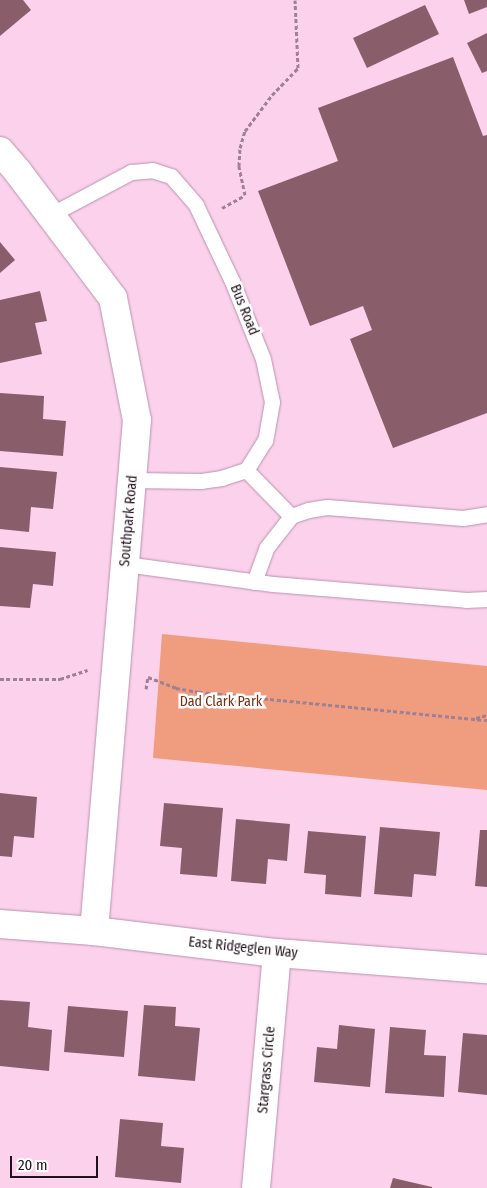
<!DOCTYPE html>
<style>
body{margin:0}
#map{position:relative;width:487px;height:1188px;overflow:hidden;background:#fcd1ec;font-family:"Fira Sans Condensed",sans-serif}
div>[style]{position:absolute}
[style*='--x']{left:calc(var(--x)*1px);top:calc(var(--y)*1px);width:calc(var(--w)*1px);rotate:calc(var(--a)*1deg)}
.green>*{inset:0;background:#ef9c7f}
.building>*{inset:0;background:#8a5d6a}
.path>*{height:3px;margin-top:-1.5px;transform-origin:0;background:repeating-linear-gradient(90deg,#9f8094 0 4px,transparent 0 6.5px)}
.roads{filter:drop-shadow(0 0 1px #ba92ac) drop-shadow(0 0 1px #ba92ac)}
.lane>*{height:15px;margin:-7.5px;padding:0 7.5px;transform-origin:7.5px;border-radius:7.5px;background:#fff}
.street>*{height:28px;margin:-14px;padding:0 14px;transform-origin:14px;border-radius:14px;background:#fff}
.secondary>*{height:28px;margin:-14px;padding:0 14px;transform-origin:14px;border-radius:14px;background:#fff}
span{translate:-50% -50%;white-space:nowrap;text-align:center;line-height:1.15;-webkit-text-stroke:5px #fff;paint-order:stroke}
.street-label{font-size:14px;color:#20111b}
.park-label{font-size:14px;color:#753117}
.scale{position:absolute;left:10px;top:1156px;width:88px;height:22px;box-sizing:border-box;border:2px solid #20111b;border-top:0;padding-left:6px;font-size:15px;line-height:18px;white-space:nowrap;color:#20111b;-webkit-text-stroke:4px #fff;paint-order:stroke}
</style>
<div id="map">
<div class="green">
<i style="clip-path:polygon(162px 634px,487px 666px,487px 790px,153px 758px)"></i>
</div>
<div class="building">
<i style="clip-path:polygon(0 0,23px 0,31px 10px,0 36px)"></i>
<i style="clip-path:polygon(464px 0,487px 0,487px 7px,469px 14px)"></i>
<i style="clip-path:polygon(425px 5px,439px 34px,367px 68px,353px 38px)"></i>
<i style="clip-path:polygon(487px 33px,487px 71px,482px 73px,467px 43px)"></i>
<i style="clip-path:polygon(453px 57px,483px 136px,487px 135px,487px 413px,393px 448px,350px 339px,372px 330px,363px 306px,310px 326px,258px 191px,338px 161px,318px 108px)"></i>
<i style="clip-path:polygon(0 242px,15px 260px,0 273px)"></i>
<i style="clip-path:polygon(40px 291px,47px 321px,35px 323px,42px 354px,0 363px,0 300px)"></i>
<i style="clip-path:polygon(0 393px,44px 396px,43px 419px,66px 421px,63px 456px,0 451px)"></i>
<i style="clip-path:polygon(0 467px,57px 472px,53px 509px,31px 507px,29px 532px,0 529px)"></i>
<i style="clip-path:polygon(0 547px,56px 552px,53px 586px,33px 584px,30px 608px,0 606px)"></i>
<i style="clip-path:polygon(0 793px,37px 797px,34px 838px,14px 836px,12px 857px,0 856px)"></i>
<i style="clip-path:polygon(164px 803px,223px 808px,217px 877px,180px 874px,182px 848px,160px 846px)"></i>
<i style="clip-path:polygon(236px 819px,290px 824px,287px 861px,268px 859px,266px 884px,231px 881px)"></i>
<i style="clip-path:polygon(380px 827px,440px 832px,436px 876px,414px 874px,412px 897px,374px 894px)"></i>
<i style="clip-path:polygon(480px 830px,487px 830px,487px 887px,475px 886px)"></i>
<i style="clip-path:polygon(308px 831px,366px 836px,361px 897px,325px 894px,326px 875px,304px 873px)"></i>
<i style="clip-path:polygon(0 1000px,30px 1002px,28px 1027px,52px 1030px,49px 1071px,0 1066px)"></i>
<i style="clip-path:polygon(144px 1005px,176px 1007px,175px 1026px,200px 1028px,195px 1081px,138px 1076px)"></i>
<i style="clip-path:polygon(68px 1006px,128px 1011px,124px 1057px,64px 1052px)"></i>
<i style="clip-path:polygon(339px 1025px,375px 1029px,370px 1087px,314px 1082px,317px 1047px,337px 1049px)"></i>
<i style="clip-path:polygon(390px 1027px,426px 1030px,424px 1055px,446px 1056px,444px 1097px,385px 1093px)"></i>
<i style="clip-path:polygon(463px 1033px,487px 1035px,487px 1095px,458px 1092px)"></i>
<i style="clip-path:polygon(120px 1119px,163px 1123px,161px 1146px,184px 1148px,181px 1183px,115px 1177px)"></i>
<i style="clip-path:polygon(393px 1178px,432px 1187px,432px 1188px,390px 1188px)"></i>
</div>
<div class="path">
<i style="--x:222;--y:208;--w:26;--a:-29"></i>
<i style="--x:245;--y:195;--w:30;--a:-102"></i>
<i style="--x:239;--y:166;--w:18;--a:-87"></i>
<i style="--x:240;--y:148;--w:18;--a:-74"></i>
<i style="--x:245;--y:131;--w:45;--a:-53.1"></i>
<i style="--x:272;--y:95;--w:37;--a:-46"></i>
<i style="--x:298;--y:68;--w:68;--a:-92.5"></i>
<i style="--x:0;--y:679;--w:60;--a:0"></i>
<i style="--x:60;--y:679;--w:29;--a:-18"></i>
<i style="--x:146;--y:689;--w:12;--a:-81"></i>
<i style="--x:148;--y:677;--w:30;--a:21"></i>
<i style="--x:176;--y:688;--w:23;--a:10"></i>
<i style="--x:199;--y:692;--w:289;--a:5.6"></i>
<i style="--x:476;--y:718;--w:11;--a:-15"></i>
</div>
<div class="roads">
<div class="lane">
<i style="--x:50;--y:215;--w:92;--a:-28"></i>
<i style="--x:131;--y:172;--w:21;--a:-5"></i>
<i style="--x:152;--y:170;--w:20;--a:18"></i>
<i style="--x:171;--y:176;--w:38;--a:49"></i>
<i style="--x:196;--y:205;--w:84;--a:64.7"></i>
<i style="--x:232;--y:281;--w:84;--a:68.3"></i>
<i style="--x:263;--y:359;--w:44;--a:78.2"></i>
<i style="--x:272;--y:402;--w:39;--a:100"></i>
<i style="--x:265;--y:440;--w:36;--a:122"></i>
<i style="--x:246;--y:470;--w:25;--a:162"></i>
<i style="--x:222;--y:478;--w:21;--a:172"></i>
<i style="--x:201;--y:481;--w:69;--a:-179.2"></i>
<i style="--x:246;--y:470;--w:64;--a:45.6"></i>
<i style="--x:291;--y:516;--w:18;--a:-19"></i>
<i style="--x:308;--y:510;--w:19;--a:-9"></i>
<i style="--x:327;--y:507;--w:136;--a:4.6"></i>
<i style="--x:463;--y:518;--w:24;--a:-9"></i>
<i style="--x:125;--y:564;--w:149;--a:7.7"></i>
<i style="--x:273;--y:584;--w:194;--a:4.7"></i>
<i style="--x:466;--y:600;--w:21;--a:-3"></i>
<i style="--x:254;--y:582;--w:37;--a:-70"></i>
<i style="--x:267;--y:547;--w:39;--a:-52"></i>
</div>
<div class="street">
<i style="--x:256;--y:1188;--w:236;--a:-84.9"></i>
</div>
<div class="secondary">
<i style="--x:0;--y:151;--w:28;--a:49"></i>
<i style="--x:18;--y:172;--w:158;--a:53"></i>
<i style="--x:113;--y:298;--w:124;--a:78.9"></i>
<i style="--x:137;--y:420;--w:513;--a:94.81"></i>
<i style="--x:0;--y:924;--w:94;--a:4.3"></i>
<i style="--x:94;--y:931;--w:184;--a:6.9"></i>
<i style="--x:277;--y:953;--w:211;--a:4.4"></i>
</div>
</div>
<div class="street-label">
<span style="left:244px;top:310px;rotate:68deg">Bus Road</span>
<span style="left:129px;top:521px;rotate:-85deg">Southpark Road</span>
<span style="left:243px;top:948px;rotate:6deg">East Ridgeglen Way</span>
<span style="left:267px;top:1070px;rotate:-85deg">Stargrass Circle</span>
</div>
<div class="park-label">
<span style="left:221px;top:702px">Dad Clark Park</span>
</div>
<div class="scale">20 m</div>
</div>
